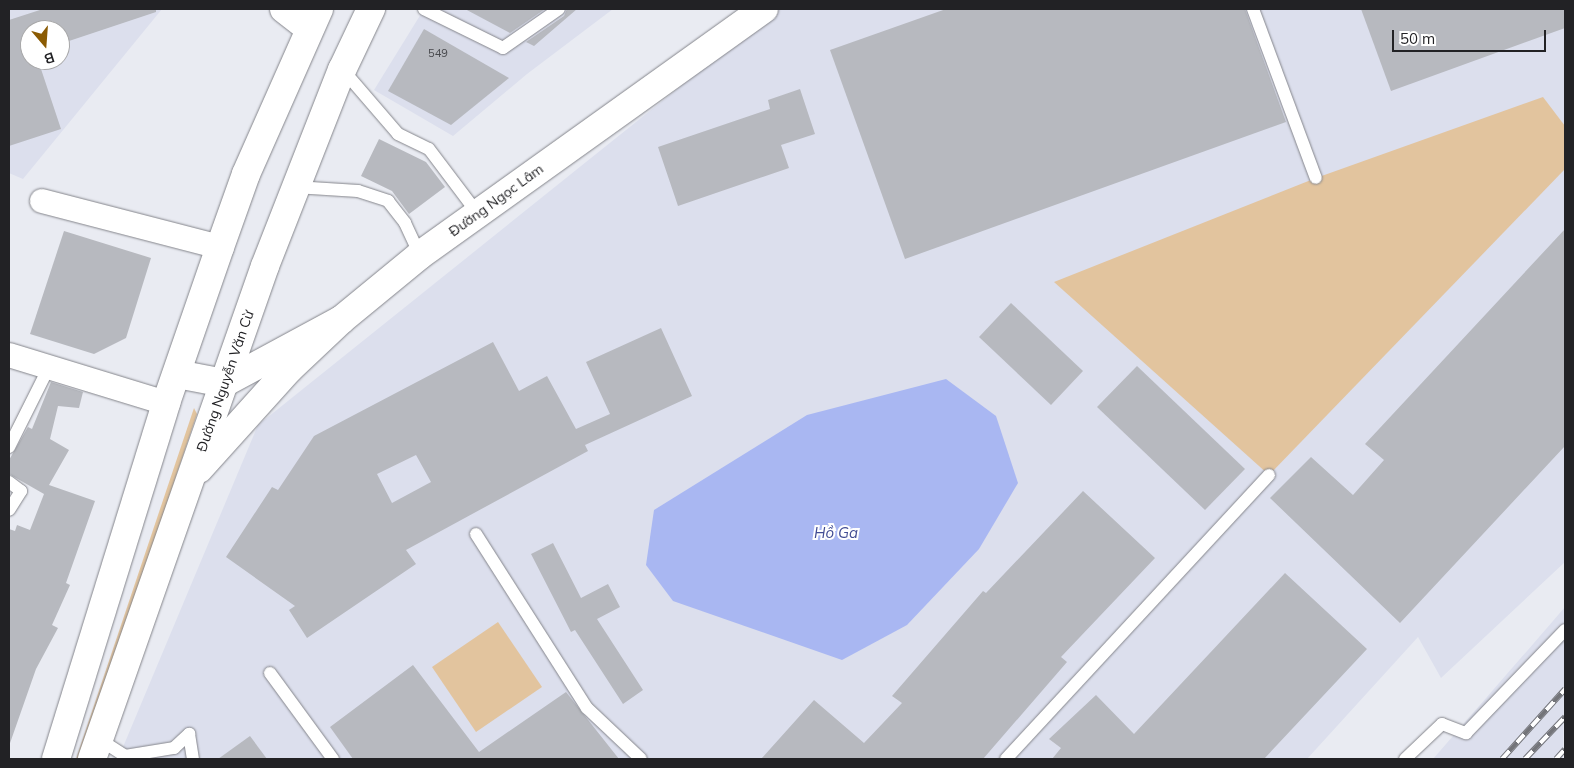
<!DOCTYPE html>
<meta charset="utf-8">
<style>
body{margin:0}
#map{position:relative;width:1574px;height:768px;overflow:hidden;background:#e9ebf2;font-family:Mulish,sans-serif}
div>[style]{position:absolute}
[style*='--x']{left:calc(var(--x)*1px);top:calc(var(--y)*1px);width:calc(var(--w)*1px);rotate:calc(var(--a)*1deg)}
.built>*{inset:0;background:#dcdfed}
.green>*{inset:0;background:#e2c49e}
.water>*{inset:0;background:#a9b7f2}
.building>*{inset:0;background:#b7b9bf}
.roads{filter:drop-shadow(0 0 1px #84858b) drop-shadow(0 0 1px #84858b)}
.lane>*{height:12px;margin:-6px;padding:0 6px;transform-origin:6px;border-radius:6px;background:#fff}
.street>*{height:24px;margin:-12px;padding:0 12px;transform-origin:12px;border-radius:12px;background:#fff}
.secondary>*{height:28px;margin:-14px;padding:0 14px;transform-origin:14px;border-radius:14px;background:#fff}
.primary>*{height:28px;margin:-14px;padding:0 14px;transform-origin:14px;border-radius:14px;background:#fff}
.rail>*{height:5.5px;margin-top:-2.75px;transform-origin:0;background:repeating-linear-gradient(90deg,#fff 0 11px,#737479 0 22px);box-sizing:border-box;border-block:1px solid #737479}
span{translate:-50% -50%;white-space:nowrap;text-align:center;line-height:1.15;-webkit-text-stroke:4px #fff;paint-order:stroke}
.number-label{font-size:11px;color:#47484c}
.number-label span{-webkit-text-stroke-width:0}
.street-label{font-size:14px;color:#222225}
.water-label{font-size:15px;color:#414c93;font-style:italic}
.frame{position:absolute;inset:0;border:10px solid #222225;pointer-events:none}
.north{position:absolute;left:20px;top:20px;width:50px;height:50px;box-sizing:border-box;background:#fff;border:1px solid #a7a7a8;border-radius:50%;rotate:162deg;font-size:14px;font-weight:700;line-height:20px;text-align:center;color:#222225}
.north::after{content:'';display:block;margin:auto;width:18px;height:22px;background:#8b5b03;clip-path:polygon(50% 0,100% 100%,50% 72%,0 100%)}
.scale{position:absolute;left:1392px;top:30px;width:154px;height:22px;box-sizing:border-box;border:2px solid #222225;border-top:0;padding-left:6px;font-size:15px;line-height:18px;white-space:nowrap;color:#222225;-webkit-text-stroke:4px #fff;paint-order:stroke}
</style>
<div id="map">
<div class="built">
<i style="clip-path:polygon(evenodd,9px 9px,162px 9px,23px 179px,9px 173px,9px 9px,30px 30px,60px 30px,60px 60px,30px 60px,30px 30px)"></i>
<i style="clip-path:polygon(424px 9px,613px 9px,527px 74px,453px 136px,374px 90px)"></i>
<i style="clip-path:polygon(777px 9px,1565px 9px,1565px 562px,1441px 678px,1418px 637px,1307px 759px,118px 759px,258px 425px)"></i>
<i style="clip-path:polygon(1565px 607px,1563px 759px,1433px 759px,1540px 636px)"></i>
</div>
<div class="green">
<i style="clip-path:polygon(1543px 97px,1565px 126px,1565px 169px,1269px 475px,1054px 282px,1316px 178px)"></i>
<i style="clip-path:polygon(194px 408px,197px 414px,81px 759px,76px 759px)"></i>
<i style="clip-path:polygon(498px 622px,542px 687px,476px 732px,432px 667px)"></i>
</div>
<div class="water">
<i style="clip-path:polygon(946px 379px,996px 416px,1018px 483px,979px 549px,907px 625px,842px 660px,673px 601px,646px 565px,654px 510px,807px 415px)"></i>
</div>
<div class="building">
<i style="clip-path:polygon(43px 9px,156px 9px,156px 12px,60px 44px,60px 30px,30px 30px,30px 60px,38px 60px,61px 129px,9px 146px,9px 20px)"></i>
<i style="clip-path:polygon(465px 9px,545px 9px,510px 33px)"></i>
<i style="clip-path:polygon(567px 9px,577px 9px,534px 46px,526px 42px,564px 16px)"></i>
<i style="clip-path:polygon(946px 9px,1245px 9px,1286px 122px,905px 259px,830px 50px)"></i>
<i style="clip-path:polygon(1361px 9px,1565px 9px,1565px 28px,1391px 91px)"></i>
<i style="clip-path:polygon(424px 29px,509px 78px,451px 125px,388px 91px)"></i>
<i style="clip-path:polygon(800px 89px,815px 134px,781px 145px,789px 168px,678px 206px,658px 147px,770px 109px,768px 100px)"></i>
<i style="clip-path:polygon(379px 139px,426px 162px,445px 187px,409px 214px,392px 191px,361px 176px)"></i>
<i style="clip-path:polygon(1565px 229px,1565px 446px,1400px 623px,1270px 498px,1311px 457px,1353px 495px,1384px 460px,1365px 444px)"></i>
<i style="clip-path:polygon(64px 231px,151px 258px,126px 338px,94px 354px,30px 334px)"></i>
<i style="clip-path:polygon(1011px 303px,1083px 371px,1051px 405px,979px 337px)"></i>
<i style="clip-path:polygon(evenodd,661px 328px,692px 396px,585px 445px,588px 451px,406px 550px,416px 564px,307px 638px,289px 610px,295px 606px,226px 557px,272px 487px,278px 490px,314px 436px,493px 342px,519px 391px,547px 376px,576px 429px,610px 414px,586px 362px,661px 328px,416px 455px,431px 482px,392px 503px,377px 474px,416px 455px)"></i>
<i style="clip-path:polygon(1137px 366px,1245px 469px,1205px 510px,1097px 407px)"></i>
<i style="clip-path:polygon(51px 382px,83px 392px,79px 408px,58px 406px,50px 439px,69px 450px,49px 485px,95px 501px,66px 583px,70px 585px,52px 625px,58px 628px,36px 669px,9px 746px,9px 529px,15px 531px,17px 525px,30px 530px,44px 494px,9px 474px,9px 460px,28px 427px,32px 429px)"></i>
<i style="clip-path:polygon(1083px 491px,1155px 558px,1061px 657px,1067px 662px,983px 759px,761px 759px,814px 700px,864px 743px,902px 703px,892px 696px,983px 591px,986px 593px)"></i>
<i style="clip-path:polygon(553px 543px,581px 598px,608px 584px,620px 607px,597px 619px,643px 690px,623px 704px,575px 630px,571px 632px,531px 554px)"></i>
<i style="clip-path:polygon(1285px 573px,1367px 649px,1264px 759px,1052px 759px,1061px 748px,1049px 739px,1096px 695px,1134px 734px)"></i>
<i style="clip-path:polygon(413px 665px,479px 752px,566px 692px,619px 759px,353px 759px,330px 727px)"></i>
<i style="clip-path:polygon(250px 736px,267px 759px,218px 759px)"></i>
</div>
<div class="roads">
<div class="lane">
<i style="--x:424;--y:9;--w:88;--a:26.3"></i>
<i style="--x:503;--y:48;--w:68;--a:-34.9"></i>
<i style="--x:1253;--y:9;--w:180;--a:69.6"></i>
<i style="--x:343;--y:70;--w:84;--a:49.3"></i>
<i style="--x:398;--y:134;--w:34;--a:26"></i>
<i style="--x:429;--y:149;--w:81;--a:53"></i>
<i style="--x:295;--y:187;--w:63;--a:3.6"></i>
<i style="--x:358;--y:191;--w:32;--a:18"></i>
<i style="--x:388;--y:201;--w:28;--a:52"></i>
<i style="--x:405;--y:223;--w:35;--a:65"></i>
<i style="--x:9;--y:447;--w:89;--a:-63.4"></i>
<i style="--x:9;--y:482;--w:15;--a:37"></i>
<i style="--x:21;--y:491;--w:22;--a:122"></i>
<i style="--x:476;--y:534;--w:206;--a:57.5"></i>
<i style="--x:587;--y:708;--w:74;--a:43.4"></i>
<i style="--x:270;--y:673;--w:107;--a:53.8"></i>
<i style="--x:99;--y:739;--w:31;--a:33"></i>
<i style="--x:125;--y:756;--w:50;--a:-9.3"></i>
<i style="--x:174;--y:748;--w:21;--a:-43"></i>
<i style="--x:189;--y:734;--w:25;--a:81"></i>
<i style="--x:1006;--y:759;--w:387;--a:-47.2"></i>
<i style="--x:1405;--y:759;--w:51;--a:-43.4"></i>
<i style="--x:1442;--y:724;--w:26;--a:21"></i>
<i style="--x:1466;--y:733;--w:143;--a:-46.1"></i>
</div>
<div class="street">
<i style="--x:42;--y:201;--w:184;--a:14.5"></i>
<i style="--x:9;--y:355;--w:164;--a:17"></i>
</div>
<div class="secondary">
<i style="--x:284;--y:9;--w:31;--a:38"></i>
<i style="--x:177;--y:374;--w:48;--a:10.8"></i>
<i style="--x:224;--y:383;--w:133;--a:-28.3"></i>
<i style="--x:341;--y:320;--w:102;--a:-39.4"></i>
<i style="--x:420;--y:255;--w:423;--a:-35.6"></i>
</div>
<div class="primary">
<i style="--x:199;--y:469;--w:135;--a:-48"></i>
<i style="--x:289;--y:369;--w:71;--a:-43.3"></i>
<i style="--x:56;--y:759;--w:373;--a:-72.8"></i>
<i style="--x:166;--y:403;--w:165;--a:-70.9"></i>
<i style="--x:220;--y:247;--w:77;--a:-70.4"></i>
<i style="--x:246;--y:174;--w:180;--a:-66.1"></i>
<i style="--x:92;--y:759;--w:522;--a:-70.66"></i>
<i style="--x:265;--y:266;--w:211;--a:-68.6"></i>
<i style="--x:342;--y:70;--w:68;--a:-64.6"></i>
</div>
</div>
<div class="rail">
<i style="--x:1502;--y:759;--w:94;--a:-48"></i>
<i style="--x:1525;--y:759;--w:58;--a:-46.4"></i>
<i style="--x:1556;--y:759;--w:13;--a:-48"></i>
</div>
<div class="number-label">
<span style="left:438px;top:53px">549</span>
</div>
<div class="street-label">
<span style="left:496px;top:200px;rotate:-36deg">Đường Ngọc Lâm</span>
<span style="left:225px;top:381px;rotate:-71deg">Đường Nguyễn Văn Cừ</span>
</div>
<div class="water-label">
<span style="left:836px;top:533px">Hồ Ga</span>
</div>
<div class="frame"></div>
<div class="north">B</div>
<div class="scale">50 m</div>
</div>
